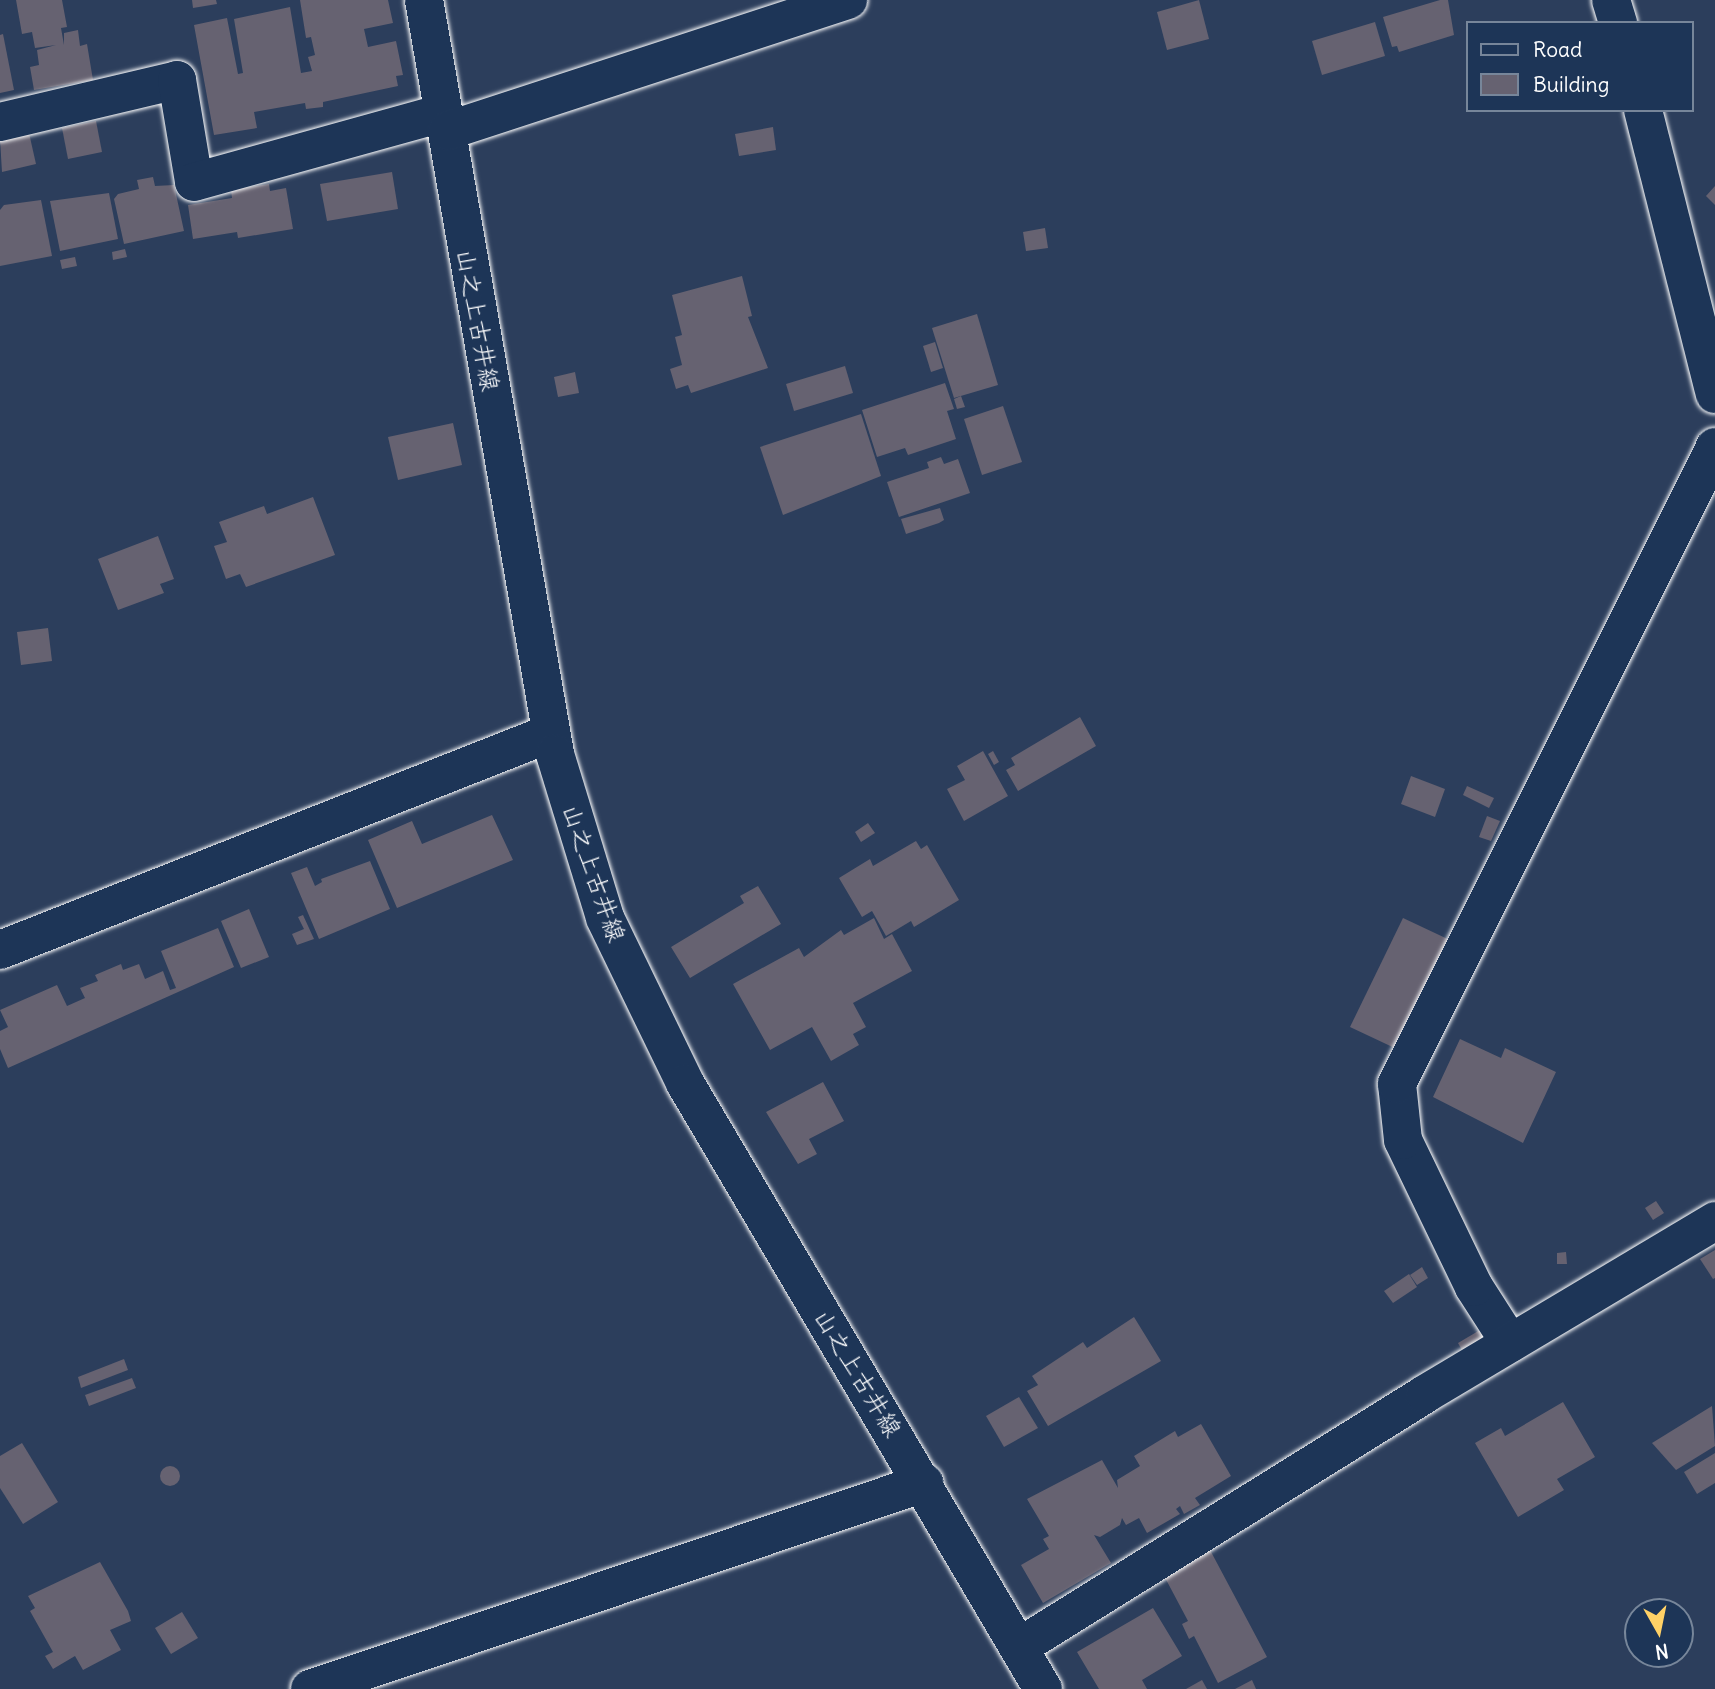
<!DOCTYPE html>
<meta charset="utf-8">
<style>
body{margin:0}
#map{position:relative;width:1715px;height:1689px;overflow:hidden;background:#2c3e5c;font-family:Delius,"Klee One",sans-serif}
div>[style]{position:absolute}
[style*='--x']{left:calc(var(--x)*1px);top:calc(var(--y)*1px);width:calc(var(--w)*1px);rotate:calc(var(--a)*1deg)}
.building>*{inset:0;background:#666271}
.round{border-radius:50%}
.roads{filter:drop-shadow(0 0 2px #fff) drop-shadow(0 0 2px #fff)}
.street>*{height:38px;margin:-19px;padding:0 19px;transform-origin:19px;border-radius:19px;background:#1d3557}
.secondary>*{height:38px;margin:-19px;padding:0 19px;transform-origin:19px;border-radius:19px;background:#1d3557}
span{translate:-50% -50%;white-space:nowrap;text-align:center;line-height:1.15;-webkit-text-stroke:6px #1d3557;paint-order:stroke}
.street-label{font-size:24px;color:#fff}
.legend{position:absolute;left:1466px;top:21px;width:228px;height:91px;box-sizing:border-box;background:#1d3557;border:2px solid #77869a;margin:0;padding:9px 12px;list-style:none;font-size:21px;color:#fff}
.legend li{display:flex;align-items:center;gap:14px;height:35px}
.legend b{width:35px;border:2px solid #77869a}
.north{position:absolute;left:1624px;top:1598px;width:70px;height:70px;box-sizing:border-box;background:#1d3557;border:2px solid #77869a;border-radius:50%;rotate:171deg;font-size:19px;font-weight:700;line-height:28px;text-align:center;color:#fff}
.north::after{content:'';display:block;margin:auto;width:24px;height:32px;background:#ffd166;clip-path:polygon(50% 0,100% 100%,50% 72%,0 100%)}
</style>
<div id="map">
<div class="building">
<i style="clip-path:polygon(16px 0,62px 0,67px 27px,61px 28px,64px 45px,64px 33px,78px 30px,80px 46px,87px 44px,93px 80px,34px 90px,30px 67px,39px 65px,37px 50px,56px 45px,35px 48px,32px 32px,22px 34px)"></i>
<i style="clip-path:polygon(192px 0,216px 0,217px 4px,193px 8px)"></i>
<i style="clip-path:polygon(300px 0,388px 0,393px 23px,364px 29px,368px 47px,396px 41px,403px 75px,396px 76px,398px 86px,323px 102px,323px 107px,306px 109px,305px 103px,254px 112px,257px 128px,214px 135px,194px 25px,227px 18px,238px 74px,243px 73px,234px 19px,290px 7px,301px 73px,312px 71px,308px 57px,315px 55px,311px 37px,306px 38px)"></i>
<i style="clip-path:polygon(1199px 0,1209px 39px,1167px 50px,1157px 12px)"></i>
<i style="clip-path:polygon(1440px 0,1448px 0,1454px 35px,1399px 52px,1397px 46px,1392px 47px,1383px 17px)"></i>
<i style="clip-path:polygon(1375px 22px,1385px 56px,1322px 75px,1312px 41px)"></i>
<i style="clip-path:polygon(3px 34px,14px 90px,0 93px,0 35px)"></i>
<i style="clip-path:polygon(96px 121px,102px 152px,68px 159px,62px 128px)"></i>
<i style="clip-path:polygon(773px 127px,776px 150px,739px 156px,735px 134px)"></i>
<i style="clip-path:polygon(29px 133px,36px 164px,2px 172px,0 139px)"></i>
<i style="clip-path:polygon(392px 172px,398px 209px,327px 221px,320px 184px)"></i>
<i style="clip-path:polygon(153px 177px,155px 186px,174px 185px,184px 231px,124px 244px,114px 199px,118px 194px,139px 189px,137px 180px)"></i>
<i style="clip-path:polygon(269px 184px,270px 191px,286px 188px,293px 229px,238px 238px,237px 232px,193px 239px,188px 205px,232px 198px,231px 190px)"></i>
<i style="clip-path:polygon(1715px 186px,1715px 205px,1706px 196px)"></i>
<i style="clip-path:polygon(109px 193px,118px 239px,60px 251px,50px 201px)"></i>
<i style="clip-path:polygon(41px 200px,52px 256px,0 266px,0 210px,4px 205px)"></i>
<i style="clip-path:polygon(1045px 228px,1048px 248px,1026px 251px,1023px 232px)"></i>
<i style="clip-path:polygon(125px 249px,127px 257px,113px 260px,112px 252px)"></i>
<i style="clip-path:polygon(75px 257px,77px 266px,62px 269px,60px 260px)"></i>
<i style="clip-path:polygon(742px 276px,752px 316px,748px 317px,768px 368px,691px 393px,688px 385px,676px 389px,670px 369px,682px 365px,675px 337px,682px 335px,672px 295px)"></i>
<i style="clip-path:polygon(977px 314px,998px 385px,954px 398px,932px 328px)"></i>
<i style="clip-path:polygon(935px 342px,943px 368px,931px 372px,923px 346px)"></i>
<i style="clip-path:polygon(845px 366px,853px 393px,794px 411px,786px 384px)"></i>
<i style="clip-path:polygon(575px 372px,579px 393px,558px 397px,554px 377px)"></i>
<i style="clip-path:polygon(945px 383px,954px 409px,947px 411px,956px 439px,908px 455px,905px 448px,877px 457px,862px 410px)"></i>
<i style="clip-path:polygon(961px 396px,965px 407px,957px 409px,954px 399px)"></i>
<i style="clip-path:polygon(1003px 406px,1022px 462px,982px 475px,964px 419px)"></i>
<i style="clip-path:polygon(861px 414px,881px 476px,783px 515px,760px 447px)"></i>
<i style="clip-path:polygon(453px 423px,462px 465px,398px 480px,388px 437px)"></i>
<i style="clip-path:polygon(941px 457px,944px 464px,958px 459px,970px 493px,899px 517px,887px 482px,929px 468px,927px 462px)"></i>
<i style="clip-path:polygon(313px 497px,335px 555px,246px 587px,240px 574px,226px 579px,214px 546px,227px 542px,219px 522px,264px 506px,267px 514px)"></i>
<i style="clip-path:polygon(940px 508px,944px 520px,939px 523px,906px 534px,901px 519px)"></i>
<i style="clip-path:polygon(158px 536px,174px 579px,160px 584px,164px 593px,118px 610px,98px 559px)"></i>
<i style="clip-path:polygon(48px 628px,52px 661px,21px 665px,17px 632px)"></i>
<i style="clip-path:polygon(1080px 717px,1096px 746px,1018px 791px,1006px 770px,1015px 765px,1011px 758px)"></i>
<i style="clip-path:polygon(983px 751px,1008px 796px,964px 821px,947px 789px,965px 780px,957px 766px)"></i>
<i style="clip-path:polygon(993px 751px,999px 762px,994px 765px,988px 754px)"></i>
<i style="clip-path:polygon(1411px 776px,1445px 789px,1435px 817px,1401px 804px)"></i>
<i style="clip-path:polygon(1467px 786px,1494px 798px,1489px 808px,1463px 795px)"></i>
<i style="clip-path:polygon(492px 815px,513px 860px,397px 908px,368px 840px,412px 821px,422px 844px)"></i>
<i style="clip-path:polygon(1487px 816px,1500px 821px,1491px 841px,1479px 837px)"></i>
<i style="clip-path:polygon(868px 823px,875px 833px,861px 842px,855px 832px)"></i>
<i style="clip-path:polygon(916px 841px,921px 849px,927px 845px,959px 900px,914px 927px,911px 921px,886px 936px,872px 911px,862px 917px,839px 878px,870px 859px,873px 866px)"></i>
<i style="clip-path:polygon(370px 861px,390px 909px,319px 939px,291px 873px,307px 867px,315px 886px,322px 882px,321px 879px)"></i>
<i style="clip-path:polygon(758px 886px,781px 924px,690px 978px,671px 947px,744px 903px,740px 896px)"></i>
<i style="clip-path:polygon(249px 909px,269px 957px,241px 968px,221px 921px)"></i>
<i style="clip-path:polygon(303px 915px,314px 939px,297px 945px,292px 934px,304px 929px,298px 917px)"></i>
<i style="clip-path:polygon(874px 918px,884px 939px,892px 934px,912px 971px,853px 1003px,866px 1027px,853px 1034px,859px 1045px,831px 1061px,812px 1027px,770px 1050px,733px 984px,799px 948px,804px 957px,841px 930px,844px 935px)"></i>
<i style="clip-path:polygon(1403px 918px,1454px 942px,1401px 1051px,1350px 1027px)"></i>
<i style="clip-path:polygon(218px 928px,234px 967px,8px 1068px,0 1049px,0 1031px,8px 1027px,0 1010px,57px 985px,67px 1006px,85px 998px,80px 988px,98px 981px,95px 975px,121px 964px,123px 970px,139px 964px,145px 979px,163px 971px,170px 990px,176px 988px,161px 951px)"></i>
<i style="clip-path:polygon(1460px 1039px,1501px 1058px,1505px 1048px,1556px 1072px,1523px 1143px,1433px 1097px)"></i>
<i style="clip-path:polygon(823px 1082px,844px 1121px,809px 1139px,817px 1154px,798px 1164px,766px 1112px)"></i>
<i style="clip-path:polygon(1656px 1201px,1664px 1213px,1653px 1220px,1645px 1208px)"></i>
<i style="clip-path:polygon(1715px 1250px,1715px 1278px,1713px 1279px,1700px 1259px)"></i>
<i style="clip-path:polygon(1566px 1252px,1567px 1264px,1557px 1264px,1557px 1253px)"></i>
<i style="clip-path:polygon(1422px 1267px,1428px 1278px,1417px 1285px,1410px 1275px)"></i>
<i style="clip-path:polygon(1409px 1274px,1417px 1287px,1393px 1303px,1384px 1291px)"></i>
<i style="clip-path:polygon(1134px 1317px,1161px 1361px,1048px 1426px,1027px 1391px,1038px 1385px,1032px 1376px,1083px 1342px,1087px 1348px)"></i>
<i style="clip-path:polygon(1480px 1330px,1484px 1337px,1462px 1350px,1458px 1343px)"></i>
<i style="clip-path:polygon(124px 1359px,128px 1370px,81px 1388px,78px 1377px)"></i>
<i style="clip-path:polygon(132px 1378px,136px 1388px,89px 1406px,85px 1395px)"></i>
<i style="clip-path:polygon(1019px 1397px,1038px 1428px,1004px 1447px,986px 1416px)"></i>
<i style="clip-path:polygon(1563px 1402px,1595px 1457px,1557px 1479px,1564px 1490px,1518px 1517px,1475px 1443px,1501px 1428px,1505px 1436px)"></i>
<i style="clip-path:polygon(1712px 1406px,1715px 1446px,1676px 1470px,1652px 1443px)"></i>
<i style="clip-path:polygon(1201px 1424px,1231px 1476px,1195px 1498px,1200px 1505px,1184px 1514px,1180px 1506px,1176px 1509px,1180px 1514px,1147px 1533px,1139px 1518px,1126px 1525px,1122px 1518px,1120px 1525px,1100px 1537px,1094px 1535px,1111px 1563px,1043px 1603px,1021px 1565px,1049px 1549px,1043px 1539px,1049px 1536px,1027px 1499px,1102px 1460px,1118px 1488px,1117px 1480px,1140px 1466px,1134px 1456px,1175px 1431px,1178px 1437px)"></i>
<i style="clip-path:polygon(22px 1443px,58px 1502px,23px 1524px,0 1488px,0 1456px)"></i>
<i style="clip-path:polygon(1715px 1453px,1715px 1483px,1697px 1494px,1684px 1472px)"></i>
<i class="round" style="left:160px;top:1466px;width:20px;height:20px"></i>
<i style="clip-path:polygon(1209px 1548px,1267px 1657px,1218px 1683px,1194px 1636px,1189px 1639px,1182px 1624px,1188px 1621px,1162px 1572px)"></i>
<i style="clip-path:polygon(100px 1562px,128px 1611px,131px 1621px,110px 1630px,121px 1650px,83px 1670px,75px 1656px,53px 1669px,45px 1656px,53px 1652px,30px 1611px,35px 1608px,28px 1596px)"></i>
<i style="clip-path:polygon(1153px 1608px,1182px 1656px,1142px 1680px,1147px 1689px,1099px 1689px,1077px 1652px)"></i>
<i style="clip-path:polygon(182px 1612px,198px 1638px,171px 1654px,155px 1628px)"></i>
<i style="clip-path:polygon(1202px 1680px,1207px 1689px,1186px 1689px)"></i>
<i style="clip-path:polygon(1252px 1680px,1256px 1689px,1235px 1689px)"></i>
</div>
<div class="roads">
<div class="street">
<i style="--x:1611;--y:0;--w:24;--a:73"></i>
<i style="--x:1643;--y:110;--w:293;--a:75.8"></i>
<i style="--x:0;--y:122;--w:182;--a:-13.3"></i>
<i style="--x:177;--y:80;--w:103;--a:80.5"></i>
<i style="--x:194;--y:182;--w:258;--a:-15.5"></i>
<i style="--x:0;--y:950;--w:592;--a:-21.5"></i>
<i style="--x:1510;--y:1343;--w:67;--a:-122.7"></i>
<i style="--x:1474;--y:1287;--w:163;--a:-115.8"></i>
<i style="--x:1403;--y:1140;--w:56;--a:-96.1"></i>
<i style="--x:1397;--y:1084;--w:712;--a:-63.47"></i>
<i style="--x:1019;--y:1647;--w:478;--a:-31.9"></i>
<i style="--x:1425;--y:1394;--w:338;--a:-30.8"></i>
<i style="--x:310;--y:1689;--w:648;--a:-18.55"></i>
</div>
<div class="secondary">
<i style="--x:424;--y:0;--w:765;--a:80.14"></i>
<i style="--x:555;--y:754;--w:171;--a:73"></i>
<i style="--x:605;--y:918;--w:183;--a:64.1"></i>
<i style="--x:685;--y:1083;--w:704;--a:59.43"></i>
<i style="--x:447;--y:131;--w:422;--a:-18.1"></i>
</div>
</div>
<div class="street-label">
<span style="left:478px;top:320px;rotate:80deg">山之上古井線</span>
<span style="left:594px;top:873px;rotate:71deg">山之上古井線</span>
<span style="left:858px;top:1373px;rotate:59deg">山之上古井線</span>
</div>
<ul class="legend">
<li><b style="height:9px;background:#1d3557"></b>Road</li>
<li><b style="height:19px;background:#666271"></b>Building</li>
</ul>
<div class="north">N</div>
</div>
